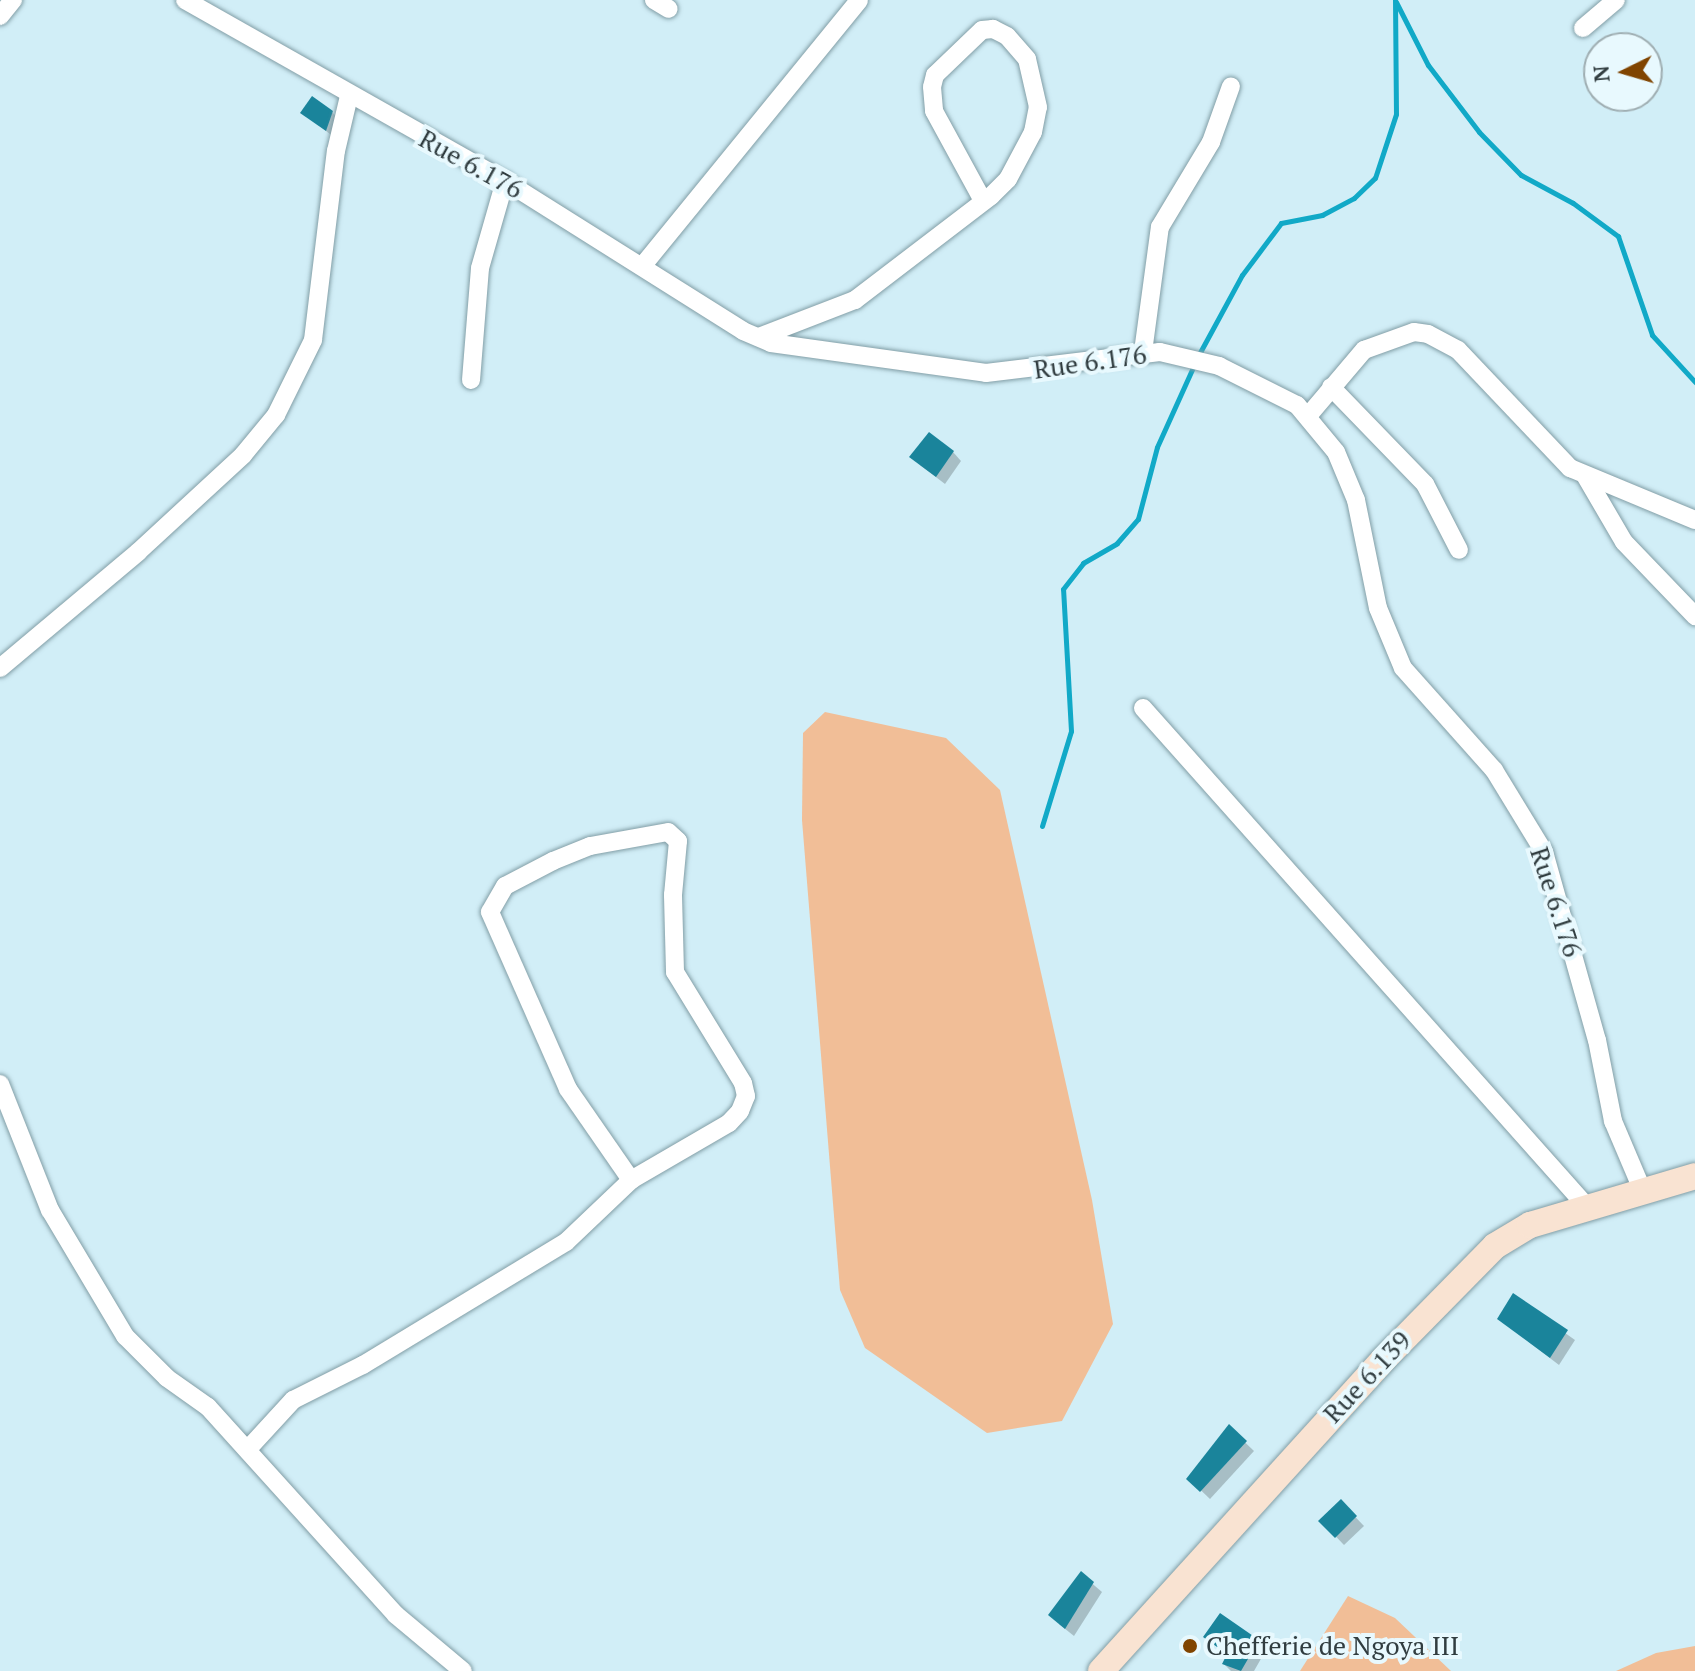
<!DOCTYPE html>
<style>
body{margin:0}
#map{position:relative;width:1695px;height:1671px;overflow:hidden;background:#d1eef7;font-family:"PT Serif",serif}
div>[style]{position:absolute}
[style*='--x']{left:calc(var(--x)*1px);top:calc(var(--y)*1px);width:calc(var(--w)*1px);rotate:calc(var(--a)*1deg)}
.green>*{inset:0;background:#f1be97}
.shadow>*{inset:0;background:#0003}
.stream>*{height:5px;margin:-2.5px;padding:0 2.5px;transform-origin:2.5px;border-radius:2.5px;background:#11a9c7}
.building>*{inset:0;background:#1a849b}
.roads{filter:drop-shadow(0 0 2px #829ea6) drop-shadow(0 0 2px #829ea6)}
.street>*{height:18px;margin:-9px;padding:0 9px;transform-origin:9px;border-radius:9px;background:#fff}
.secondary>*{height:26px;margin:-13px;padding:0 13px;transform-origin:13px;border-radius:13px;background:#f9e3d2}
.dots>*{width:22px;height:22px;translate:-50% -50%;box-sizing:border-box;border:4px solid #e8f9fe;border-radius:50%}
span{translate:-50% -50%;white-space:nowrap;text-align:center;line-height:1.15;-webkit-text-stroke:8px #e8f9fe;paint-order:stroke}
.street-label{font-size:26px;color:#313d40}
.poi-label{font-size:26px;color:#313d40}
.left{translate:0 -50%;text-align:left}
.north{position:absolute;left:1583px;top:32px;width:80px;height:80px;box-sizing:border-box;background:#e8f9fe;border:2px solid #9faeb2;border-radius:50%;rotate:265deg;font-size:22px;font-weight:700;line-height:32px;text-align:center;color:#313d40}
.north::after{content:'';display:block;margin:auto;width:28px;height:36px;background:#804400;clip-path:polygon(50% 0,100% 100%,50% 72%,0 100%)}
</style>
<div id="map">
<div class="green">
<i style="clip-path:polygon(825px 712px,946px 738px,1000px 790px,1092px 1200px,1113px 1324px,1062px 1421px,987px 1433px,865px 1348px,840px 1290px,802px 820px,803px 733px)"></i>
<i style="clip-path:polygon(1348px 1596px,1395px 1618px,1451px 1671px,1300px 1671px)"></i>
<i style="clip-path:polygon(1695px 1646px,1695px 1671px,1616px 1671px,1656px 1653px)"></i>
</div>
<div class="shadow">
<i style="clip-path:polygon(332px 112px,340px 121px,335px 138px,303px 113px)"></i>
<i style="clip-path:polygon(953px 452px,961px 461px,945px 484px,920px 465px)"></i>
<i style="clip-path:polygon(1513px 1296px,1575px 1340px,1559px 1365px,1499px 1319px)"></i>
<i style="clip-path:polygon(1229px 1427px,1254px 1451px,1210px 1499px,1188px 1478px)"></i>
<i style="clip-path:polygon(1341px 1502px,1364px 1526px,1344px 1545px,1321px 1521px)"></i>
<i style="clip-path:polygon(1081px 1574px,1102px 1592px,1074px 1636px,1059px 1624px)"></i>
<i style="clip-path:polygon(1206px 1637px,1258px 1641px,1266px 1650px,1254px 1671px,1231px 1671px,1224px 1664px,1229px 1656px)"></i>
</div>
<div class="stream">
<i style="--x:1396;--y:2;--w:71;--a:63.1"></i>
<i style="--x:1428;--y:65;--w:84;--a:52.7"></i>
<i style="--x:1479;--y:132;--w:60;--a:45.7"></i>
<i style="--x:1521;--y:175;--w:59;--a:28.3"></i>
<i style="--x:1573;--y:203;--w:56;--a:36.3"></i>
<i style="--x:1618;--y:236;--w:105;--a:71"></i>
<i style="--x:1652;--y:335;--w:64;--a:47.5"></i>
<i style="--x:1198;--y:356;--w:92;--a:-61.5"></i>
<i style="--x:1242;--y:275;--w:65;--a:-53.1"></i>
<i style="--x:1281;--y:223;--w:42;--a:-11"></i>
<i style="--x:1322;--y:215;--w:36;--a:-28"></i>
<i style="--x:1354;--y:198;--w:29;--a:-44"></i>
<i style="--x:1375;--y:178;--w:67;--a:-71.8"></i>
<i style="--x:1396;--y:114;--w:114;--a:-90.5"></i>
<i style="--x:1042;--y:826;--w:99;--a:-73"></i>
<i style="--x:1071;--y:731;--w:142;--a:-93.2"></i>
<i style="--x:1063;--y:589;--w:33;--a:-52"></i>
<i style="--x:1083;--y:563;--w:39;--a:-30"></i>
<i style="--x:1117;--y:543;--w:32;--a:-49"></i>
<i style="--x:1138;--y:519;--w:74;--a:-75.2"></i>
<i style="--x:1157;--y:447;--w:90;--a:-65.7"></i>
</div>
<div class="building">
<i style="clip-path:polygon(312px 96px,333px 111px,326px 131px,300px 113px)"></i>
<i style="clip-path:polygon(929px 432px,954px 451px,936px 477px,909px 457px)"></i>
<i style="clip-path:polygon(1513px 1293px,1568px 1330px,1550px 1358px,1497px 1319px)"></i>
<i style="clip-path:polygon(1229px 1424px,1247px 1441px,1200px 1492px,1186px 1479px)"></i>
<i style="clip-path:polygon(1341px 1499px,1357px 1516px,1335px 1538px,1318px 1521px)"></i>
<i style="clip-path:polygon(1081px 1571px,1094px 1582px,1065px 1629px,1048px 1615px)"></i>
<i style="clip-path:polygon(1220px 1613px,1259px 1640px,1241px 1671px,1222px 1664px,1227px 1654px,1203px 1637px)"></i>
</div>
<div class="roads">
<div class="street">
<i style="--x:185;--y:0;--w:368;--a:29.5"></i>
<i style="--x:505;--y:181;--w:281;--a:32.2"></i>
<i style="--x:743;--y:331;--w:30;--a:23"></i>
<i style="--x:771;--y:343;--w:217;--a:7.9"></i>
<i style="--x:986;--y:373;--w:175;--a:-6.9"></i>
<i style="--x:1160;--y:352;--w:61;--a:13.3"></i>
<i style="--x:1219;--y:366;--w:87;--a:26.6"></i>
<i style="--x:1297;--y:405;--w:61;--a:50.3"></i>
<i style="--x:1336;--y:452;--w:52;--a:67.4"></i>
<i style="--x:1356;--y:500;--w:110;--a:78.5"></i>
<i style="--x:1378;--y:608;--w:65;--a:67.4"></i>
<i style="--x:1403;--y:668;--w:137;--a:48.3"></i>
<i style="--x:1494;--y:770;--w:96;--a:58.6"></i>
<i style="--x:1544;--y:852;--w:195;--a:74.3"></i>
<i style="--x:1597;--y:1040;--w:83;--a:78.8"></i>
<i style="--x:1613;--y:1121;--w:79;--a:67"></i>
<i style="--x:654;--y:0;--w:17;--a:31"></i>
<i style="--x:0;--y:16;--w:21;--a:-51"></i>
<i style="--x:1583;--y:28;--w:43;--a:-40.3"></i>
<i style="--x:644;--y:264;--w:340;--a:-50.8"></i>
<i style="--x:759;--y:337;--w:103;--a:-21.1"></i>
<i style="--x:855;--y:300;--w:171;--a:-37.4"></i>
<i style="--x:991;--y:196;--w:24;--a:-45"></i>
<i style="--x:1008;--y:179;--w:53;--a:-62"></i>
<i style="--x:1033;--y:132;--w:25;--a:-79"></i>
<i style="--x:1038;--y:107;--w:49;--a:-102.9"></i>
<i style="--x:1027;--y:59;--w:30;--a:-131"></i>
<i style="--x:1007;--y:36;--w:16;--a:-153"></i>
<i style="--x:993;--y:29;--w:11;--a:175"></i>
<i style="--x:982;--y:30;--w:65;--a:136.2"></i>
<i style="--x:935;--y:75;--w:12;--a:104"></i>
<i style="--x:932;--y:87;--w:24;--a:85"></i>
<i style="--x:934;--y:111;--w:102;--a:61.4"></i>
<i style="--x:1143;--y:352;--w:126;--a:-82.3"></i>
<i style="--x:1160;--y:227;--w:99;--a:-59"></i>
<i style="--x:1211;--y:142;--w:59;--a:-70.3"></i>
<i style="--x:471;--y:380;--w:112;--a:-85.4"></i>
<i style="--x:480;--y:268;--w:91;--a:-74"></i>
<i style="--x:1331;--y:387;--w:135;--a:45.9"></i>
<i style="--x:1425;--y:484;--w:74;--a:62.7"></i>
<i style="--x:1308;--y:416;--w:87;--a:-49.7"></i>
<i style="--x:1364;--y:350;--w:53;--a:-19.8"></i>
<i style="--x:1414;--y:332;--w:14;--a:8"></i>
<i style="--x:1428;--y:334;--w:34;--a:28"></i>
<i style="--x:1458;--y:350;--w:163;--a:46.5"></i>
<i style="--x:1570;--y:468;--w:135;--a:22.6"></i>
<i style="--x:1586;--y:477;--w:75;--a:59.7"></i>
<i style="--x:1624;--y:542;--w:103;--a:46.2"></i>
<i style="--x:0;--y:668;--w:180;--a:-40"></i>
<i style="--x:138;--y:552;--w:143;--a:-42.7"></i>
<i style="--x:243;--y:455;--w:52;--a:-50.5"></i>
<i style="--x:276;--y:415;--w:84;--a:-63.7"></i>
<i style="--x:313;--y:340;--w:190;--a:-83.1"></i>
<i style="--x:336;--y:151;--w:57;--a:-76.7"></i>
<i style="--x:1143;--y:708;--w:669;--a:48.33"></i>
<i style="--x:0;--y:1084;--w:136;--a:68.4"></i>
<i style="--x:50;--y:1210;--w:147;--a:59.2"></i>
<i style="--x:125;--y:1336;--w:59;--a:45"></i>
<i style="--x:167;--y:1378;--w:50;--a:35.3"></i>
<i style="--x:208;--y:1407;--w:280;--a:47.9"></i>
<i style="--x:396;--y:1615;--w:87;--a:39.9"></i>
<i style="--x:248;--y:1449;--w:67;--a:-47.4"></i>
<i style="--x:293;--y:1400;--w:78;--a:-26.6"></i>
<i style="--x:363;--y:1365;--w:237;--a:-31.2"></i>
<i style="--x:566;--y:1242;--w:90;--a:-43.6"></i>
<i style="--x:631;--y:1180;--w:113;--a:-30.2"></i>
<i style="--x:729;--y:1123;--w:16;--a:-47"></i>
<i style="--x:740;--y:1111;--w:16;--a:-68"></i>
<i style="--x:746;--y:1096;--w:13;--a:-103"></i>
<i style="--x:743;--y:1083;--w:130;--a:-121.5"></i>
<i style="--x:675;--y:972;--w:77;--a:-91.5"></i>
<i style="--x:673;--y:895;--w:54;--a:-84.7"></i>
<i style="--x:678;--y:841;--w:13;--a:-138"></i>
<i style="--x:668;--y:832;--w:79;--a:169.8"></i>
<i style="--x:590;--y:846;--w:40;--a:158"></i>
<i style="--x:553;--y:861;--w:54;--a:152.5"></i>
<i style="--x:505;--y:886;--w:30;--a:120"></i>
<i style="--x:490;--y:912;--w:193;--a:66.2"></i>
<i style="--x:568;--y:1089;--w:111;--a:55.3"></i>
</div>
<div class="secondary">
<i style="--x:1101;--y:1671;--w:420;--a:-47.8"></i>
<i style="--x:1383;--y:1360;--w:160;--a:-45.5"></i>
<i style="--x:1495;--y:1246;--w:41;--a:-31"></i>
<i style="--x:1530;--y:1225;--w:172;--a:-16.5"></i>
</div>
</div>
<div class="dots">
<i style="left:1190px;top:1646px;background:#804400"></i>
</div>
<div class="street-label">
<span style="left:471px;top:164px;rotate:29deg">Rue 6.176</span>
<span style="left:1090px;top:362px;rotate:-8deg">Rue 6.176</span>
<span style="left:1556px;top:902px;rotate:72deg">Rue 6.176</span>
<span style="left:1367px;top:1377px;rotate:-47deg">Rue 6.139</span>
</div>
<div class="poi-label">
<span class="left" style="left:1206px;top:1646px">Chefferie de Ngoya III</span>
</div>
<div class="north">N</div>
</div>
